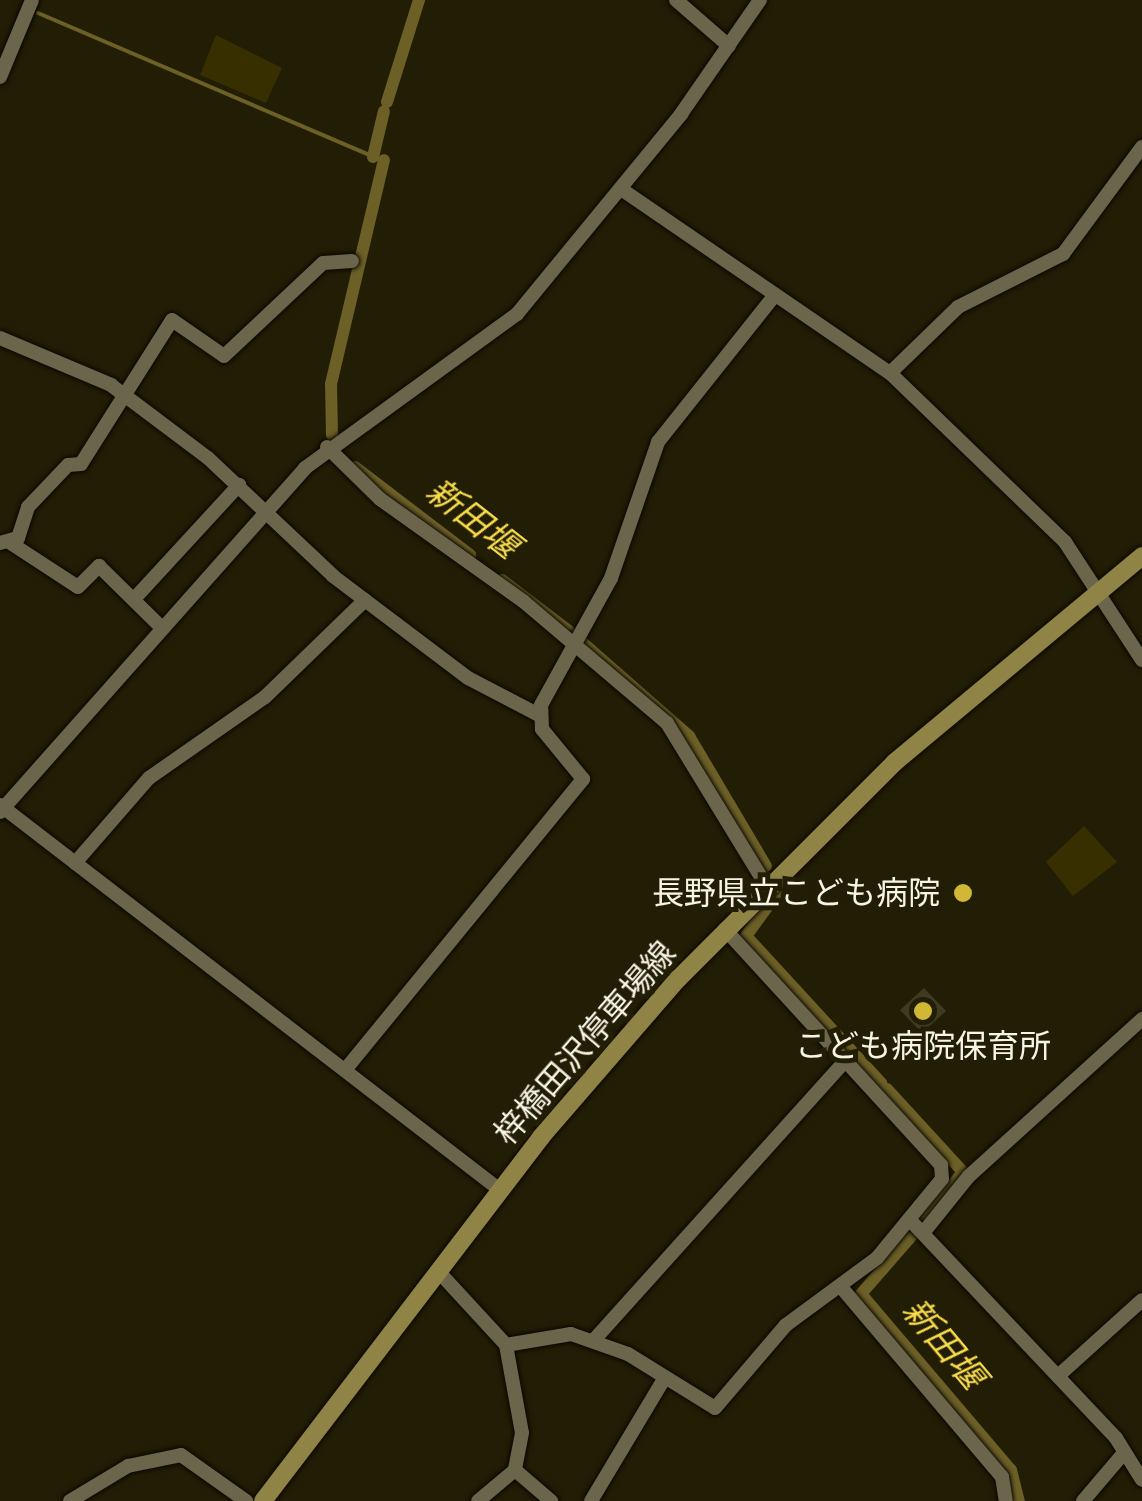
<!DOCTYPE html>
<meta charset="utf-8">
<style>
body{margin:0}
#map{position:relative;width:1142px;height:1501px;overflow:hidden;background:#221d05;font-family:"Crimson Pro","Noto Sans JP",serif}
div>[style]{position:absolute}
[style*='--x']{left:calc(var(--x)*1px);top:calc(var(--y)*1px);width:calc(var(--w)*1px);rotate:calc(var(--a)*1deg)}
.green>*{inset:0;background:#382f00}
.stream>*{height:4px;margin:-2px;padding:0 2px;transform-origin:2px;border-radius:2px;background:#6c6027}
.canal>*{height:12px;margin:-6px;padding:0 6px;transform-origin:6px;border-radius:6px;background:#6c6027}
.building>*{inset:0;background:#3f3a22}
.roads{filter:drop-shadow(0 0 2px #0b0700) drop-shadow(0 0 2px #0b0700)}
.minor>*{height:14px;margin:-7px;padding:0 7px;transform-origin:7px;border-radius:7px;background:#6a654b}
.major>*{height:18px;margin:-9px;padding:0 9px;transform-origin:9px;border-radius:9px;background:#8f8345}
.dots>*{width:28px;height:28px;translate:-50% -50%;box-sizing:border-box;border:5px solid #221d05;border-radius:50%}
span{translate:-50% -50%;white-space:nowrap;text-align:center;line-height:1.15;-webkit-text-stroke:10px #221d05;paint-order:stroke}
.poi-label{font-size:32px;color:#f7f4e6}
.right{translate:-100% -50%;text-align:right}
.street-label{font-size:32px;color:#f7f4e6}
.water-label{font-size:35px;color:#f9dd4d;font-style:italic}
</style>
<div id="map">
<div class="green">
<i style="clip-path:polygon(216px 35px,282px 68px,266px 103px,200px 75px)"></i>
<i style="clip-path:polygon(1084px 826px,1117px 862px,1073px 896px,1046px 862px)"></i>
</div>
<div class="stream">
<i style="--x:38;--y:13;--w:361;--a:23.2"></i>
</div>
<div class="canal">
<i style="--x:387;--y:102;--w:107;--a:-72.6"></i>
<i style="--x:373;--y:157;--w:47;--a:-76.6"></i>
<i style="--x:332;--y:435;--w:51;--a:-91.1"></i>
<i style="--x:331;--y:384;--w:230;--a:-76.7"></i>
<i style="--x:355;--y:467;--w:145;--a:37.4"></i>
<i style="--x:502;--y:580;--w:84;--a:37.3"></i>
<i style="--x:584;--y:644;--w:140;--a:41.2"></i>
<i style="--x:689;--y:736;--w:151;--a:59.4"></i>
<i style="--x:779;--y:891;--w:56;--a:126.3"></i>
<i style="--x:746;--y:936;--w:200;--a:47.4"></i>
<i style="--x:887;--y:1089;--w:113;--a:47.5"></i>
<i style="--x:963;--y:1172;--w:65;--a:128.8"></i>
<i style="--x:914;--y:1233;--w:81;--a:131"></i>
<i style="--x:861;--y:1294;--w:231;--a:49.6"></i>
<i style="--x:1011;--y:1470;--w:32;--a:76"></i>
</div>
<div class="building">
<i style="clip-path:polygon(924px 988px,946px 1011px,922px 1033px,900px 1010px)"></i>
</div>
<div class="roads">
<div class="minor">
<i style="--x:676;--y:0;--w:70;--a:41"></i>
<i style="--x:0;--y:77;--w:83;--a:-67.4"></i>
<i style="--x:621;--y:189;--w:326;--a:34.4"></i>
<i style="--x:890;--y:373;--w:243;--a:44"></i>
<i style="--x:1065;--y:542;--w:141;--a:56.9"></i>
<i style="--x:0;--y:338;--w:121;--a:22.9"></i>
<i style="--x:111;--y:385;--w:121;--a:37"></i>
<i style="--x:208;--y:458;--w:172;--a:43.3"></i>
<i style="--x:333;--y:576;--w:169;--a:37.1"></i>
<i style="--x:468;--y:678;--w:80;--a:27.5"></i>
<i style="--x:890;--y:373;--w:95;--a:-44.1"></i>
<i style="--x:958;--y:307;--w:118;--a:-26.8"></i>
<i style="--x:1063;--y:254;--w:133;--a:-53.6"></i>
<i style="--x:327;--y:447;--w:74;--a:44.5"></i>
<i style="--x:380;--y:499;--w:176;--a:35.5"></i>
<i style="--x:523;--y:601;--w:189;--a:40.3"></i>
<i style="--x:667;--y:723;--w:190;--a:58.6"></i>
<i style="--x:9;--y:542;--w:82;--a:33.1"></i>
<i style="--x:78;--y:587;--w:30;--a:-45"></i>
<i style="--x:99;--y:566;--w:88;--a:44.5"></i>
<i style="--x:0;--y:543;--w:19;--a:-16"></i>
<i style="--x:18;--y:538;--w:33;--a:-72"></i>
<i style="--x:28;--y:507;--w:58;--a:-46.4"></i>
<i style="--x:68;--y:465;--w:13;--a:-4"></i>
<i style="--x:81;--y:464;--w:170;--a:-57.7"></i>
<i style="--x:172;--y:320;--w:63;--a:34.7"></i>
<i style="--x:224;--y:356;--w:136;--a:-43.2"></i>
<i style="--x:323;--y:263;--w:29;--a:-4"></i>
<i style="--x:135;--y:598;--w:154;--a:-47.4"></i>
<i style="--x:0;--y:805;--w:631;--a:37.6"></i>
<i style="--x:0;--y:812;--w:460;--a:-48.4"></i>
<i style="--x:305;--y:468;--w:262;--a:-36"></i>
<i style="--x:517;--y:314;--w:259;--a:-50.6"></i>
<i style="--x:681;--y:114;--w:139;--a:-55.3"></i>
<i style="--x:75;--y:863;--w:113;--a:-49"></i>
<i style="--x:149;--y:778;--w:141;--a:-34.9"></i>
<i style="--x:265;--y:697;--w:139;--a:-44.1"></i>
<i style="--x:345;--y:1070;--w:376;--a:-50.7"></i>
<i style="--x:583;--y:779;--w:65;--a:-129.4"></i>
<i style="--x:542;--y:729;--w:24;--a:-92"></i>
<i style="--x:541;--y:705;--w:145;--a:-61.1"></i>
<i style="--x:611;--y:578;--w:144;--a:-70.9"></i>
<i style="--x:658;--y:442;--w:188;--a:-51.5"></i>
<i style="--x:909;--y:1219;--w:301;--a:46.6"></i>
<i style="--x:1116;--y:1438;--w:49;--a:58.2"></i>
<i style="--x:923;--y:1233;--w:73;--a:-51.1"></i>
<i style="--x:969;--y:1176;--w:234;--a:-42.2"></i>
<i style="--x:438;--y:1271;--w:100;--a:47.4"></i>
<i style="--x:506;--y:1345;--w:89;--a:79.7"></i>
<i style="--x:522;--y:1433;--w:38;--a:101"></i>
<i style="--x:515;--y:1470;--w:48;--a:140"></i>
<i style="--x:841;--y:1287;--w:249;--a:49.7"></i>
<i style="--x:1002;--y:1477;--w:24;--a:81"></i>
<i style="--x:593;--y:1341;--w:377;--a:-48"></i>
<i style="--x:506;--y:1345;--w:66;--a:-9.6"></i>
<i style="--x:571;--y:1334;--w:60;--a:19.3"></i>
<i style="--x:628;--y:1354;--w:102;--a:31.8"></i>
<i style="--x:715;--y:1408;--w:109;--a:-49.5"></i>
<i style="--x:786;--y:1325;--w:113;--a:-36.4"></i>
<i style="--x:877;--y:1258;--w:102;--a:-50.6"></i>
<i style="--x:942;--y:1179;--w:14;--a:-94"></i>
<i style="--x:941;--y:1165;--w:320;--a:-132.5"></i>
<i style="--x:1058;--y:1376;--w:113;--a:-42.1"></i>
<i style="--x:515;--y:1470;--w:48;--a:40.7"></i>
<i style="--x:70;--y:1501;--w:68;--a:-31.1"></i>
<i style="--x:128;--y:1466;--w:54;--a:-11.7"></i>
<i style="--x:181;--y:1455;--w:80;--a:35.3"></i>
<i style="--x:591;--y:1501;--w:142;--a:-59.1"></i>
<i style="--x:1083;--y:1501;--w:62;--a:-49.6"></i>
</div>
<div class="major">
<i style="--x:263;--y:1501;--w:458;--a:-52.6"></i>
<i style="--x:541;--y:1137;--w:209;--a:-49.1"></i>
<i style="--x:678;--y:979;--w:307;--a:-45"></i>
<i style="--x:895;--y:762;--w:322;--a:-39.8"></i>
</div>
</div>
<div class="dots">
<i style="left:963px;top:893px;background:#d0b736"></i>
<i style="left:923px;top:1011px;background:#d0b736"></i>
</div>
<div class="poi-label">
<span class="right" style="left:940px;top:893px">長野県立こども病院</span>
<span style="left:923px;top:1046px">こども病院保育所</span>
</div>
<div class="street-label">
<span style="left:585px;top:1043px;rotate:-49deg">梓橋田沢停車場線</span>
</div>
<div class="water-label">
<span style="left:472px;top:519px;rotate:38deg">新田堰</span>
<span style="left:943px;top:1344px;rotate:50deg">新田堰</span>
</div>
</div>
